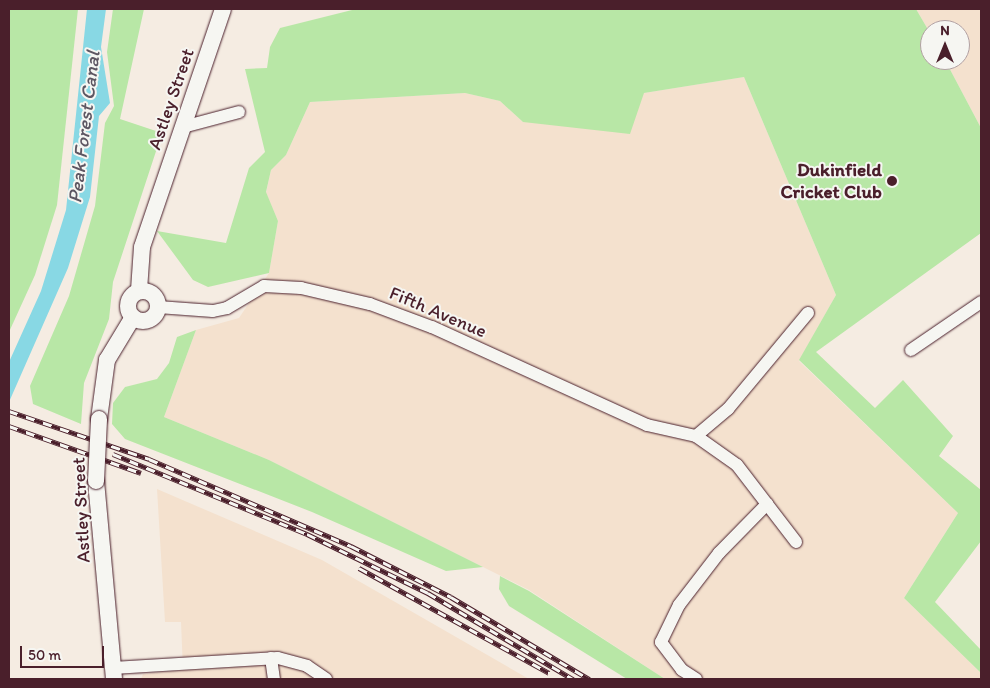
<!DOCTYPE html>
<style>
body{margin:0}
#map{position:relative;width:990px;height:688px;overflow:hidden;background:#f5ece2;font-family:Itim,sans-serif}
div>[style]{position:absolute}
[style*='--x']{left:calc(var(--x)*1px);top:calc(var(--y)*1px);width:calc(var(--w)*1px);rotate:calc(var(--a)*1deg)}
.built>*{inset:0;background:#f4e1ce}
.green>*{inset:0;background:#b8e7a6}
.water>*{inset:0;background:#88d8e4}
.roads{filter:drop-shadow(0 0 1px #4a1f2b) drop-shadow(0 0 1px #4a1f2b)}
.minor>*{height:12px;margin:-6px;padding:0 6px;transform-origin:6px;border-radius:6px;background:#f6f6f2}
.major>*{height:16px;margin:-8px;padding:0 8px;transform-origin:8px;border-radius:8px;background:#f6f6f2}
.major>.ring{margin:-8px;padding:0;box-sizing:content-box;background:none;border:16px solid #f6f6f2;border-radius:50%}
.rail>*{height:5px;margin-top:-2.5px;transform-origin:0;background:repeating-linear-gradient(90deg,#f6f6f2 0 9px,#4a1f2b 0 18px);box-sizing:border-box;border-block:1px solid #4a1f2b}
.bridges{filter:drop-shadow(0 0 1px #4a1f2b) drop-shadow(0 0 1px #4a1f2b)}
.major-bridge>*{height:16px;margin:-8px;padding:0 8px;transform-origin:8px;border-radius:8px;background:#f6f6f2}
.dots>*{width:14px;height:14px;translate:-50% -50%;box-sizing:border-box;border:2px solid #f6f6f2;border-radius:50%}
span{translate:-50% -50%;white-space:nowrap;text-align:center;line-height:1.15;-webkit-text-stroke:4px #f6f6f2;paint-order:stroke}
.street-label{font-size:19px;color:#4a1f2b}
.poi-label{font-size:19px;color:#4a1f2b;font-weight:700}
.right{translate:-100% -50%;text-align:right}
.water-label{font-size:20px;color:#5d5662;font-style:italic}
.frame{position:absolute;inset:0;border:10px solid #4a1f2b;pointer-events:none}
.north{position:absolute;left:920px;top:20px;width:50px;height:50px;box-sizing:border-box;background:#f6f6f2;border:1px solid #b1a0a2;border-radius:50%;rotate:0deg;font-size:14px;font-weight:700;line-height:20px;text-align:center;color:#4a1f2b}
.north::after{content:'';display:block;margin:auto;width:18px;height:22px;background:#4a1f2b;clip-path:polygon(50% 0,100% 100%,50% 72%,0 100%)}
.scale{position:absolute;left:20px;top:646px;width:84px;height:22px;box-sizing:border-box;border:2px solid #4a1f2b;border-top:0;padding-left:6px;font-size:15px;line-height:18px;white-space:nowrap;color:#4a1f2b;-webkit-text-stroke:4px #f6f6f2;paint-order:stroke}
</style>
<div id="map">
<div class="built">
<i style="clip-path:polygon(916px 9px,981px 9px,981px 128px,945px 60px,960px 60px,960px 30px,930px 33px)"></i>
<i style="clip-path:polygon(744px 77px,836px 295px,799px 361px,958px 513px,904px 598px,981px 673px,981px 679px,665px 679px,529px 590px,269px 460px,164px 417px,196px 330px,239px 318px,269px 273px,278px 221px,266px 193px,271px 170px,286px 155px,310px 102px,465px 93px,500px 101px,523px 122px,644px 93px)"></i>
<i style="clip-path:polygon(157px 489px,322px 560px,529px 679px,141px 679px,143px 674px,183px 670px,181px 622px,165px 622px)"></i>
</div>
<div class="green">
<i style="clip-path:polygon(9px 9px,78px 9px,57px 205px,35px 275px,9px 332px)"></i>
<i style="clip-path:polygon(113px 9px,144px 9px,120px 119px,162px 133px,113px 282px,109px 319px,84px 383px,81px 424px,33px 404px,30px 386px,69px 296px,95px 206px,105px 123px,114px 106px,107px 52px)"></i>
<i style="clip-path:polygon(356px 9px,916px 9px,930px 33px,930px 60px,945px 60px,981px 128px,981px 233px,816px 352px,875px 408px,903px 380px,953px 436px,939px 456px,981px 490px,981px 541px,935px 602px,981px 650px,981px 673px,904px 598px,958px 513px,799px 360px,836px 295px,744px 77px,644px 93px,630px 134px,523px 122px,500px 101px,465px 93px,310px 102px,286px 155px,271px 170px,266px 192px,278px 221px,269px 273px,208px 287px,193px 280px,157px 231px,226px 243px,249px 168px,265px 152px,245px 69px,267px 68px,270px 47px,280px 28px)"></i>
<i style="clip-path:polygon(196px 330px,164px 417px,269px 460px,483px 567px,446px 571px,312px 512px,125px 439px,112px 424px,113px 403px,125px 387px,157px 379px,169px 363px,177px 337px)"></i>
<i style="clip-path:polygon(500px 576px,529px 591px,665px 679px,627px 679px,509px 606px,499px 589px)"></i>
</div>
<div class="water">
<i style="clip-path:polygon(87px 9px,106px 9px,101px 47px,110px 103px,99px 116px,90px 197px,68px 268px,9px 402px,9px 362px,41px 291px,66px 210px)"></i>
</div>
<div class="roads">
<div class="minor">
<i style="--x:183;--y:127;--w:58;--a:-15"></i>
<i style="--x:158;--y:307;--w:55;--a:4.2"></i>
<i style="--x:213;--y:311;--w:14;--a:-12"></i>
<i style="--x:227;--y:308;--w:43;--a:-30.7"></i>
<i style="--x:264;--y:286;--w:37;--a:3"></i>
<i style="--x:301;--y:288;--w:71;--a:13.1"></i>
<i style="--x:370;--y:304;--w:66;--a:20.4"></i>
<i style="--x:432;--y:327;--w:236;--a:24.5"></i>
<i style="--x:647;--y:425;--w:50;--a:12.7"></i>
<i style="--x:696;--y:436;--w:50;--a:35.3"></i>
<i style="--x:737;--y:465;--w:97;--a:52.5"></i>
<i style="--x:911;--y:350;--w:85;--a:-34.4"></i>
<i style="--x:696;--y:436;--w:42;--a:-40.2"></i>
<i style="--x:728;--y:409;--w:125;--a:-50.2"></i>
<i style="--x:271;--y:658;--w:21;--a:82"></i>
<i style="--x:113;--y:668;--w:165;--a:-3.5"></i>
<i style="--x:278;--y:658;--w:30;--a:15"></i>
<i style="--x:307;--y:666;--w:23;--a:34"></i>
<i style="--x:696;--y:679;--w:17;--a:-147"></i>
<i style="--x:682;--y:670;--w:35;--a:-127"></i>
<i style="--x:661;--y:642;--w:41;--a:-64.1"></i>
<i style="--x:679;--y:605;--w:66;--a:-52.4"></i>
<i style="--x:719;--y:553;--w:69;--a:-45.6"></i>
</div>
<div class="major">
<i style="--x:139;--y:290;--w:43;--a:-86"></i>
<i style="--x:142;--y:247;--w:251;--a:-71.2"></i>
<i class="ring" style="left:128px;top:291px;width:14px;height:14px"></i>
<i style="--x:99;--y:419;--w:60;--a:-82.3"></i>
<i style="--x:107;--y:360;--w:50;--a:-58.8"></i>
<i style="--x:96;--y:481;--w:199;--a:84.8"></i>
</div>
</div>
<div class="rail">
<i style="--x:9;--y:411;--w:148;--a:18.9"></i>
<i style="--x:149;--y:459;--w:220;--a:23.3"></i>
<i style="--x:351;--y:546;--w:112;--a:27"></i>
<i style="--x:451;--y:597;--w:161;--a:30.7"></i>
<i style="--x:9;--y:426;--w:140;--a:19.6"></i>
<i style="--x:113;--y:454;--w:210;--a:22.4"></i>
<i style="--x:307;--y:534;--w:135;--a:26"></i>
<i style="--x:428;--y:593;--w:169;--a:30.7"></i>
<i style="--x:359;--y:568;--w:217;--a:28.9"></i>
</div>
<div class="bridges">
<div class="major-bridge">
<i style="--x:96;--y:481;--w:62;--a:-87.2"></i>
</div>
</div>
<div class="dots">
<i style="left:892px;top:181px;background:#4a1f2b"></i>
</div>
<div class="street-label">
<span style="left:171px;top:99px;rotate:-71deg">Astley Street</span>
<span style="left:438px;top:312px;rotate:23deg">Fifth Avenue</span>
<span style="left:81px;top:510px;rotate:-93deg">Astley Street</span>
</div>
<div class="poi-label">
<span class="right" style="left:882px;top:181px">Dukinfield<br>Cricket Club</span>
</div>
<div class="water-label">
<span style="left:84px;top:127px;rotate:-83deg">Peak Forest Canal</span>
</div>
<div class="frame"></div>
<div class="north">N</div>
<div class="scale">50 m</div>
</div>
